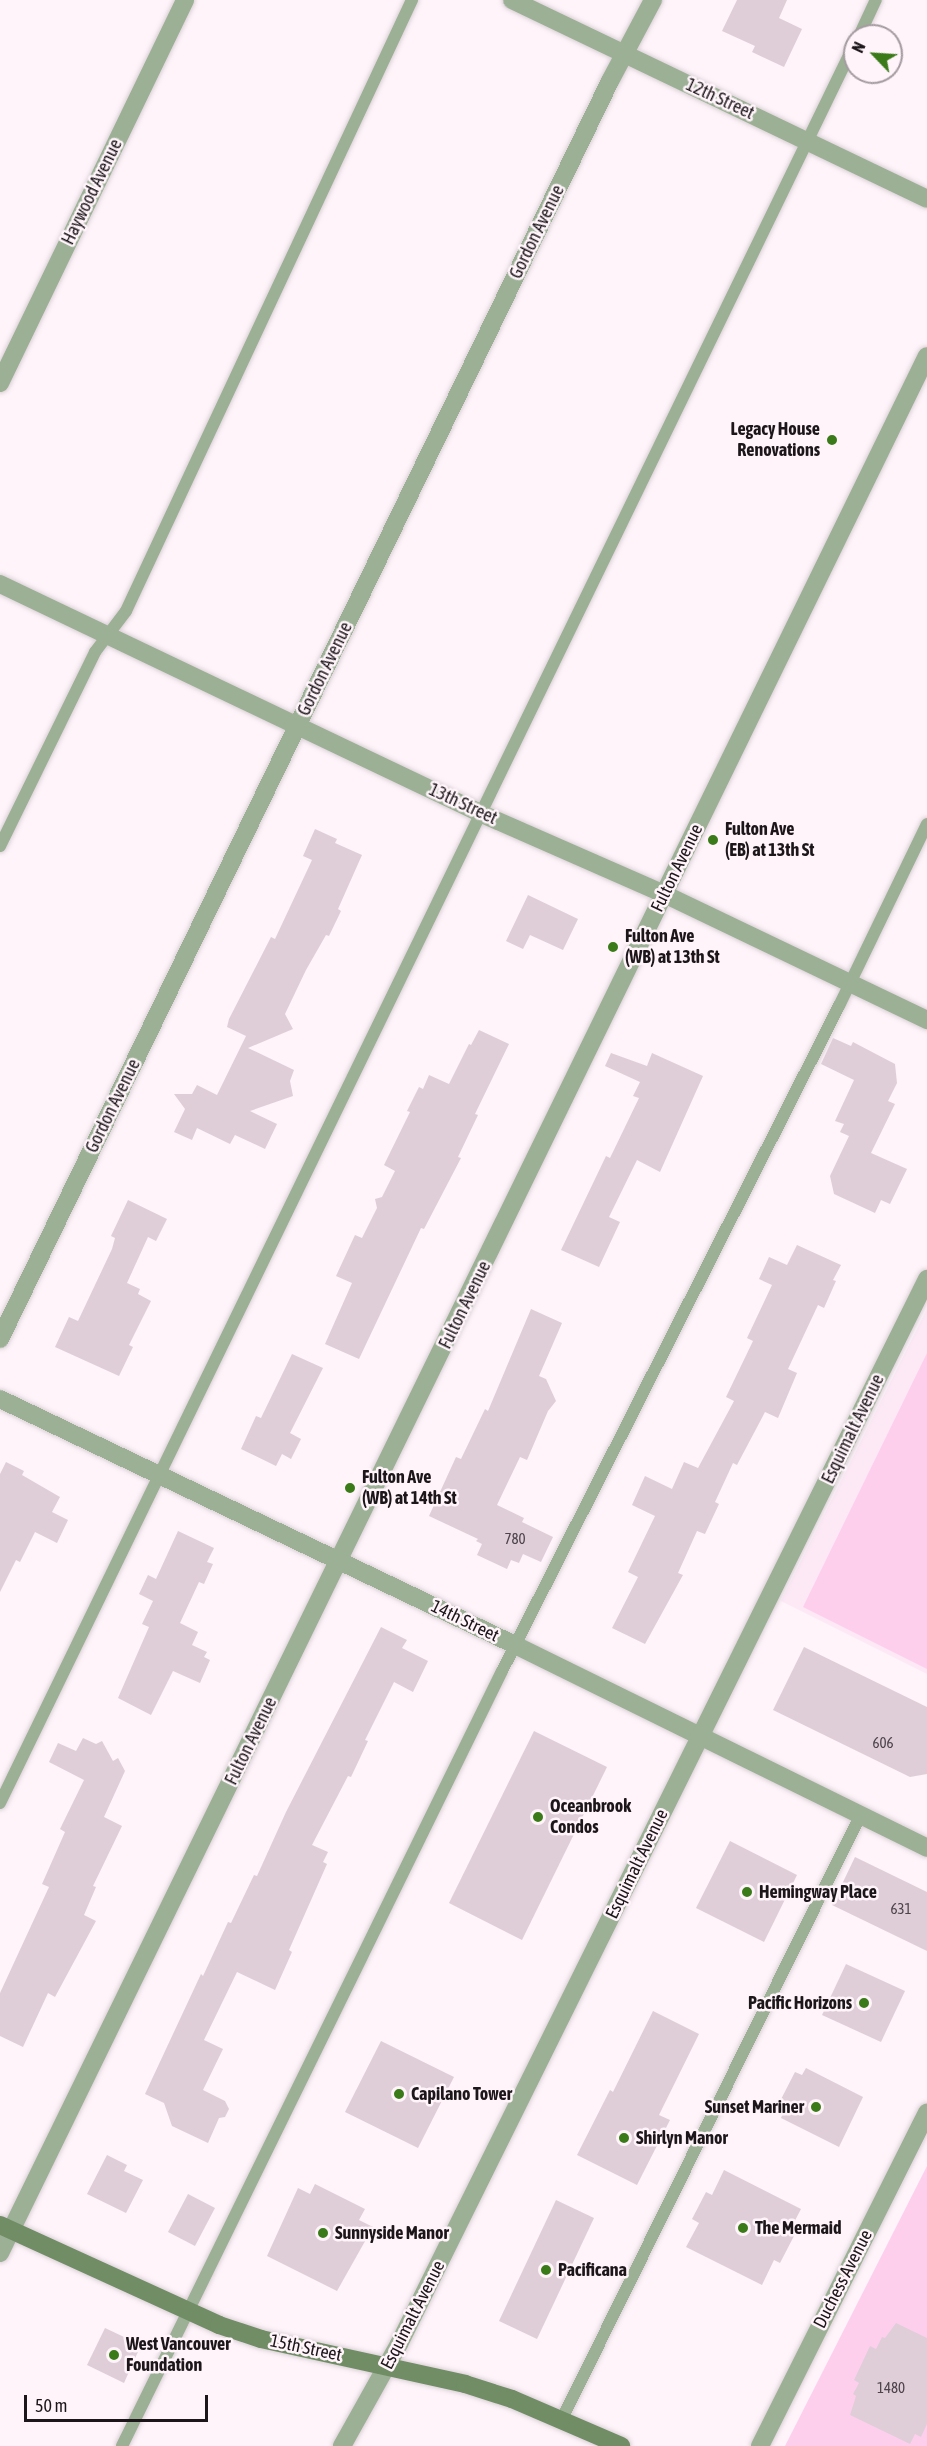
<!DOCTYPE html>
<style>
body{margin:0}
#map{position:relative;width:927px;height:2446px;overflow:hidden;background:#fef4fa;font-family:"Asap Condensed",sans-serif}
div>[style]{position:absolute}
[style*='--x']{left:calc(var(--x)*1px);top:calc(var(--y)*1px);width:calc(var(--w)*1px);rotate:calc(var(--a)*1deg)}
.built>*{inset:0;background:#fce9f5}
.green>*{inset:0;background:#fdcfed}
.building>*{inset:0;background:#dfced8}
.roads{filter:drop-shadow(0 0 2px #dad0d6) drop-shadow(0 0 2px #dad0d6)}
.service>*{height:12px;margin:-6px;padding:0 6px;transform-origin:6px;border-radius:6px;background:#9cb095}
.minor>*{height:18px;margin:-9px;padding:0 9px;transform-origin:9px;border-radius:9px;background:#9cb095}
.tertiary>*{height:18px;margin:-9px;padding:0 9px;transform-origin:9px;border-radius:9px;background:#9cb095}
.secondary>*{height:18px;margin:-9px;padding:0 9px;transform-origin:9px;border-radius:9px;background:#708d65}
.dots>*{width:16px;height:16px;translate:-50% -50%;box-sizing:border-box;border:3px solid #fef4fa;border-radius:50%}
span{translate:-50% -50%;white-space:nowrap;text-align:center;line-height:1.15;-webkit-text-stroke:5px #fef4fa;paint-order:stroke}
.number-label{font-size:15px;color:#4d444a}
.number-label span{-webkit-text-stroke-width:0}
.street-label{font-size:18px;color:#1c161a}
.poi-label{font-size:18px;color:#1c161a;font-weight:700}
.right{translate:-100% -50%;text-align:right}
.left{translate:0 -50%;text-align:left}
.north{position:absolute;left:843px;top:24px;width:60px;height:60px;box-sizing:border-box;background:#fef4fa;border:2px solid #a49ba0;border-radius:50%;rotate:295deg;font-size:16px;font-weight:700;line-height:24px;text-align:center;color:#1c161a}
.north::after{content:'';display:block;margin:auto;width:21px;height:27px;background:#3a7a18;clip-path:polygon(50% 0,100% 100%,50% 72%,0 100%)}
.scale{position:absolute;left:24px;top:2395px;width:184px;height:27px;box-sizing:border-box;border:3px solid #1c161a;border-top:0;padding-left:8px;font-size:18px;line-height:21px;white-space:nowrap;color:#1c161a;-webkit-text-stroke:4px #fef4fa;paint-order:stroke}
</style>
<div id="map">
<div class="built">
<i style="clip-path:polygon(927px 1309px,927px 1674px,781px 1601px)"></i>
</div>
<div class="green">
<i style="clip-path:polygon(927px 1353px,927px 1669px,803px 1607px)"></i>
<i style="clip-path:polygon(927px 2166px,927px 2446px,785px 2446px)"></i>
</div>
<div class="building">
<i style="clip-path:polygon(737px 0,787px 0,779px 18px,802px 29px,784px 67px,752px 52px,755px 46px,722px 31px)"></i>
<i style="clip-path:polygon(315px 829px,337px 839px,335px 843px,362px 855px,338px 909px,341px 911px,329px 936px,326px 935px,306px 970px,285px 1014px,293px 1029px,248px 1048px,294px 1070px,290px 1081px,293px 1096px,250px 1111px,277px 1124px,265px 1149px,235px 1135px,230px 1144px,197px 1128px,192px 1140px,174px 1132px,185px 1109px,174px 1094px,192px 1094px,197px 1085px,217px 1095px,246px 1036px,227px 1027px,229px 1019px,271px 937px,275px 939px,312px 860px,303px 856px)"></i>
<i style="clip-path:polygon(528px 895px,578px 919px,563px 950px,530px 935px,523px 949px,506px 941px)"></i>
<i style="clip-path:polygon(479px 1030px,509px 1044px,475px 1114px,478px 1115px,458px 1157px,461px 1158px,424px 1229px,421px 1228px,359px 1359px,325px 1344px,352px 1283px,336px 1276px,355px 1235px,362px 1238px,377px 1208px,375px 1199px,382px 1197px,395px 1171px,384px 1165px,410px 1112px,407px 1111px,419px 1087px,423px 1089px,429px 1075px,449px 1084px,469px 1044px,471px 1045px)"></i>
<i style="clip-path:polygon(833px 1038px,851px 1046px,853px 1042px,895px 1064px,897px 1083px,888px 1101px,895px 1104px,871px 1153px,907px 1169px,890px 1204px,881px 1200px,875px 1213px,834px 1194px,830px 1176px,849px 1136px,840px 1132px,844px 1124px,835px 1121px,854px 1080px,821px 1064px)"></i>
<i style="clip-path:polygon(611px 1053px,647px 1066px,652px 1053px,703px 1076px,660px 1172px,637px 1160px,609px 1217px,620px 1222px,599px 1267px,561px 1250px,606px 1156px,610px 1158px,639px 1098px,633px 1096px,640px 1082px,605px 1066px)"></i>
<i style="clip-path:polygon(128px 1200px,167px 1219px,156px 1241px,148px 1237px,127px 1283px,140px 1289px,138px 1294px,151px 1301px,129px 1345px,133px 1347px,119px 1376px,55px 1347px,69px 1317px,78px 1321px,112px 1249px,115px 1238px,111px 1236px)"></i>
<i style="clip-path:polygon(797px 1245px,841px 1265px,833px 1280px,836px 1281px,824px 1308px,818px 1305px,788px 1369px,797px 1373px,778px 1418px,765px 1412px,737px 1465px,733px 1463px,715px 1502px,719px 1504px,705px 1534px,697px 1531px,678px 1573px,683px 1575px,645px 1644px,612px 1628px,638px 1577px,628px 1572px,655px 1516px,632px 1505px,645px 1476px,672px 1489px,684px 1462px,698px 1468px,734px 1401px,726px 1397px,753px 1341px,747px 1338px,772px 1285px,759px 1279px,769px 1257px,787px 1265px)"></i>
<i style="clip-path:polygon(531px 1309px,562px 1323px,539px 1376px,546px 1379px,556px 1401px,548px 1411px,527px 1460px,520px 1457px,497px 1505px,524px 1518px,522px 1522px,553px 1537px,541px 1562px,523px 1554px,519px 1563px,511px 1560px,507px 1569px,477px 1555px,482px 1544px,476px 1541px,478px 1539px,429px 1516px,456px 1457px,461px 1459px,485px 1409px,488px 1411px)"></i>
<i style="clip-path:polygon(292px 1354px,323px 1368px,290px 1433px,301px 1439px,291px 1459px,282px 1454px,276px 1466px,241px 1449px,256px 1416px,261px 1418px)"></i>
<i style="clip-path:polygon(6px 1462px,24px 1471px,22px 1475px,60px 1497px,52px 1512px,68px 1520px,57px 1543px,35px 1532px,20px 1562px,16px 1560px,0 1592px,0 1474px)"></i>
<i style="clip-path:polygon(178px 1531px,214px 1548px,207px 1562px,213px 1564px,204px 1584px,199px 1582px,180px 1623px,198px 1632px,192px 1645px,207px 1652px,204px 1657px,210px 1660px,200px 1683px,173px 1671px,151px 1715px,118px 1698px,149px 1627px,142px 1624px,153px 1601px,139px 1594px,148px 1575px,156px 1579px)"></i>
<i style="clip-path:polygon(381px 1627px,407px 1640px,402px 1648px,428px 1661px,413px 1692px,394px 1682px,365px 1740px,368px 1741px,351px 1777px,348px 1776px,312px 1845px,328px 1852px,323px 1862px,327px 1864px,289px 1950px,292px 1952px,275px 1990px,237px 1972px,204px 2040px,223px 2049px,203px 2090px,225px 2101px,229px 2109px,225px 2117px,219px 2118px,208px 2143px,172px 2126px,164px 2103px,145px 2094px,201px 1974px,203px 1976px,228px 1922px,231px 1923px,254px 1875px,257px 1876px,286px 1812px)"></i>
<i style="clip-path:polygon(804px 1647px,927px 1707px,927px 1774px,910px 1777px,773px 1710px)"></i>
<i style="clip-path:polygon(534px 1731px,607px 1767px,522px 1940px,449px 1903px)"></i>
<i style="clip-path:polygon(83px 1738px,96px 1744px,102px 1741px,113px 1761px,118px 1758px,125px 1771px,104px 1817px,122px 1826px,93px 1886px,96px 1887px,84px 1915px,96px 1921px,55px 1997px,48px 1993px,23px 2047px,0 2036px,0 1993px,49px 1887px,42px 1884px,65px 1832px,60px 1829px,84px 1780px,49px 1762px,58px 1743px,76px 1751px)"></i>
<i style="clip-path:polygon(730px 1841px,797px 1875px,764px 1942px,696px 1908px)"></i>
<i style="clip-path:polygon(855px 1857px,927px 1892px,927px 1951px,832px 1905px)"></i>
<i style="clip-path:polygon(846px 1964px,905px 1991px,881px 2042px,822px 2015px)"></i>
<i style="clip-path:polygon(653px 2011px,699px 2034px,659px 2115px,670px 2120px,637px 2185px,577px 2155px,610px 2090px,613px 2092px)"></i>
<i style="clip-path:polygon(381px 2041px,454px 2077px,418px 2148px,345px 2112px)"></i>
<i style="clip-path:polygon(806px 2068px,863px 2097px,839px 2147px,781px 2118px,784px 2111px,777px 2107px,795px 2072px,802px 2075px)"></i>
<i style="clip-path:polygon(107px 2155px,127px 2165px,124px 2171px,143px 2180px,126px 2213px,87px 2194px)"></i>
<i style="clip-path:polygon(724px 2170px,801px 2209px,788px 2234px,794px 2236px,780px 2263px,774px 2260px,762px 2285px,686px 2247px,699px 2223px,692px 2219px,706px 2192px,712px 2195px)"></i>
<i style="clip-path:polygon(315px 2184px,365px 2209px,359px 2220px,373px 2227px,337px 2291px,267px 2256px,298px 2188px,310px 2194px)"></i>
<i style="clip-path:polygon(188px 2194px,215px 2208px,195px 2246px,168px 2232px)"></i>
<i style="clip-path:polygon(556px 2200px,594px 2218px,537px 2339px,499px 2321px)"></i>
<i style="clip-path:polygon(896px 2323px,927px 2338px,927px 2424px,921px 2437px,915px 2434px,910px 2444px,850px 2415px,856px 2396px,853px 2394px,859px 2383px,854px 2380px,870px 2346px,876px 2349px,882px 2337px,885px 2338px)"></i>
<i style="clip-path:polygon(105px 2328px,141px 2345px,124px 2383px,87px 2365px)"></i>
</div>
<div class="roads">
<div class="service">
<i style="--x:859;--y:36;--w:40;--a:-65"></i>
<i style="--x:0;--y:846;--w:216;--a:-63.9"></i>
<i style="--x:95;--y:652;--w:51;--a:-52.9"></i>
<i style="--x:126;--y:611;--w:675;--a:-64.92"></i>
<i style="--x:0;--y:1803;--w:1957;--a:-64.09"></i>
<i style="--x:562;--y:2419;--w:673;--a:-63.7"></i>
<i style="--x:122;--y:2446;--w:863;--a:-63.88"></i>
<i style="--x:502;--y:1671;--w:746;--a:-63.13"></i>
<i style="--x:839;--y:1006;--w:202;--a:-64.2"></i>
</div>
<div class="minor">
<i style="--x:512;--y:0;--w:460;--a:25.6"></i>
<i style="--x:0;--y:383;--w:425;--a:-64.2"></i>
<i style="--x:0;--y:584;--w:534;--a:25.51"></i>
<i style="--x:482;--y:814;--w:199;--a:23.7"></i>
<i style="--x:664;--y:894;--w:292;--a:25.6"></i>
<i style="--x:0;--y:1339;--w:1398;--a:-64.13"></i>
<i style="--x:610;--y:81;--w:92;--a:-62"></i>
<i style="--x:0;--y:1399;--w:571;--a:25.53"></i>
<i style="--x:515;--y:1645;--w:459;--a:26.2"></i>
<i style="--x:342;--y:2446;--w:117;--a:-60.8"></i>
<i style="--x:399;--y:2344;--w:1189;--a:-63.63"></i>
<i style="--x:760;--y:2446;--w:373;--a:-63.4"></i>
</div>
<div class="tertiary">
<i style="--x:0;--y:2253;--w:2111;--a:-63.96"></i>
</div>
<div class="secondary">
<i style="--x:0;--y:2225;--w:241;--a:24.5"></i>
<i style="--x:219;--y:2325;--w:44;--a:18.4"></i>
<i style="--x:261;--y:2339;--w:209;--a:12.4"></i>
<i style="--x:465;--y:2384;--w:49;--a:17.7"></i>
<i style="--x:512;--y:2399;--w:119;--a:23.3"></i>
</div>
</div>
<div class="dots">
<i style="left:832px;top:440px;background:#3a7a18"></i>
<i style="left:713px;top:840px;background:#3a7a18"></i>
<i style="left:613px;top:947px;background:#3a7a18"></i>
<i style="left:350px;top:1488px;background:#3a7a18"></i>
<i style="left:538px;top:1817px;background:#3a7a18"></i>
<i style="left:747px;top:1892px;background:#3a7a18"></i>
<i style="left:864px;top:2003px;background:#3a7a18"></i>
<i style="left:399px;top:2094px;background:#3a7a18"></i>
<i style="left:816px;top:2107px;background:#3a7a18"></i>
<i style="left:624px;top:2138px;background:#3a7a18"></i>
<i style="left:743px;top:2228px;background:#3a7a18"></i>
<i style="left:323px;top:2233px;background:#3a7a18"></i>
<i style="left:546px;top:2270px;background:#3a7a18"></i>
<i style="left:114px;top:2355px;background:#3a7a18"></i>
</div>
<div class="number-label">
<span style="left:515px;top:1539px">780</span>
<span style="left:883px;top:1743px">606</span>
<span style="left:901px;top:1909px">631</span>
<span style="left:891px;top:2388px">1480</span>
</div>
<div class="street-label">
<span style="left:720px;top:99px;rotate:25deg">12th Street</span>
<span style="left:92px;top:192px;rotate:-64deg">Haywood Avenue</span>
<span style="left:537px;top:232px;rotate:-64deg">Gordon Avenue</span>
<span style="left:325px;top:669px;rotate:-64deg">Gordon Avenue</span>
<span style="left:463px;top:804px;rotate:25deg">13th Street</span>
<span style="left:677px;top:868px;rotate:-64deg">Fulton Avenue</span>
<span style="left:113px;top:1106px;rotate:-64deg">Gordon Avenue</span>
<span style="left:465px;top:1305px;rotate:-64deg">Fulton Avenue</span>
<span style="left:853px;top:1429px;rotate:-64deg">Esquimalt Avenue</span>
<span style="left:465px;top:1621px;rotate:26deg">14th Street</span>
<span style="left:251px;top:1741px;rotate:-64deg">Fulton Avenue</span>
<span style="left:637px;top:1864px;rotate:-64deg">Esquimalt Avenue</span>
<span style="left:843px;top:2279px;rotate:-63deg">Duchess Avenue</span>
<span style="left:413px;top:2315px;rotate:-63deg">Esquimalt Avenue</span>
<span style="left:306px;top:2348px;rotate:12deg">15th Street</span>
</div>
<div class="poi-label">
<span class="right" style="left:820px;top:440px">Legacy House<br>Renovations</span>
<span class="left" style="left:725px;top:840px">Fulton Ave<br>(EB) at 13th St</span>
<span class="left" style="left:625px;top:947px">Fulton Ave<br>(WB) at 13th St</span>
<span class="left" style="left:362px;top:1488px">Fulton Ave<br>(WB) at 14th St</span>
<span class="left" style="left:550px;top:1817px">Oceanbrook<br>Condos</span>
<span class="left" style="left:759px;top:1892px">Hemingway Place</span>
<span class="right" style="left:852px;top:2003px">Pacific Horizons</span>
<span class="left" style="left:411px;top:2094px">Capilano Tower</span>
<span class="right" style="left:804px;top:2107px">Sunset Mariner</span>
<span class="left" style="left:636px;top:2138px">Shirlyn Manor</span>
<span class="left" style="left:755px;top:2228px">The Mermaid</span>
<span class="left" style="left:335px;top:2233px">Sunnyside Manor</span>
<span class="left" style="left:558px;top:2270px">Pacificana</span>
<span class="left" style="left:126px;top:2355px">West Vancouver<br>Foundation</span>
</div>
<div class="north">N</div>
<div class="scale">50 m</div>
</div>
